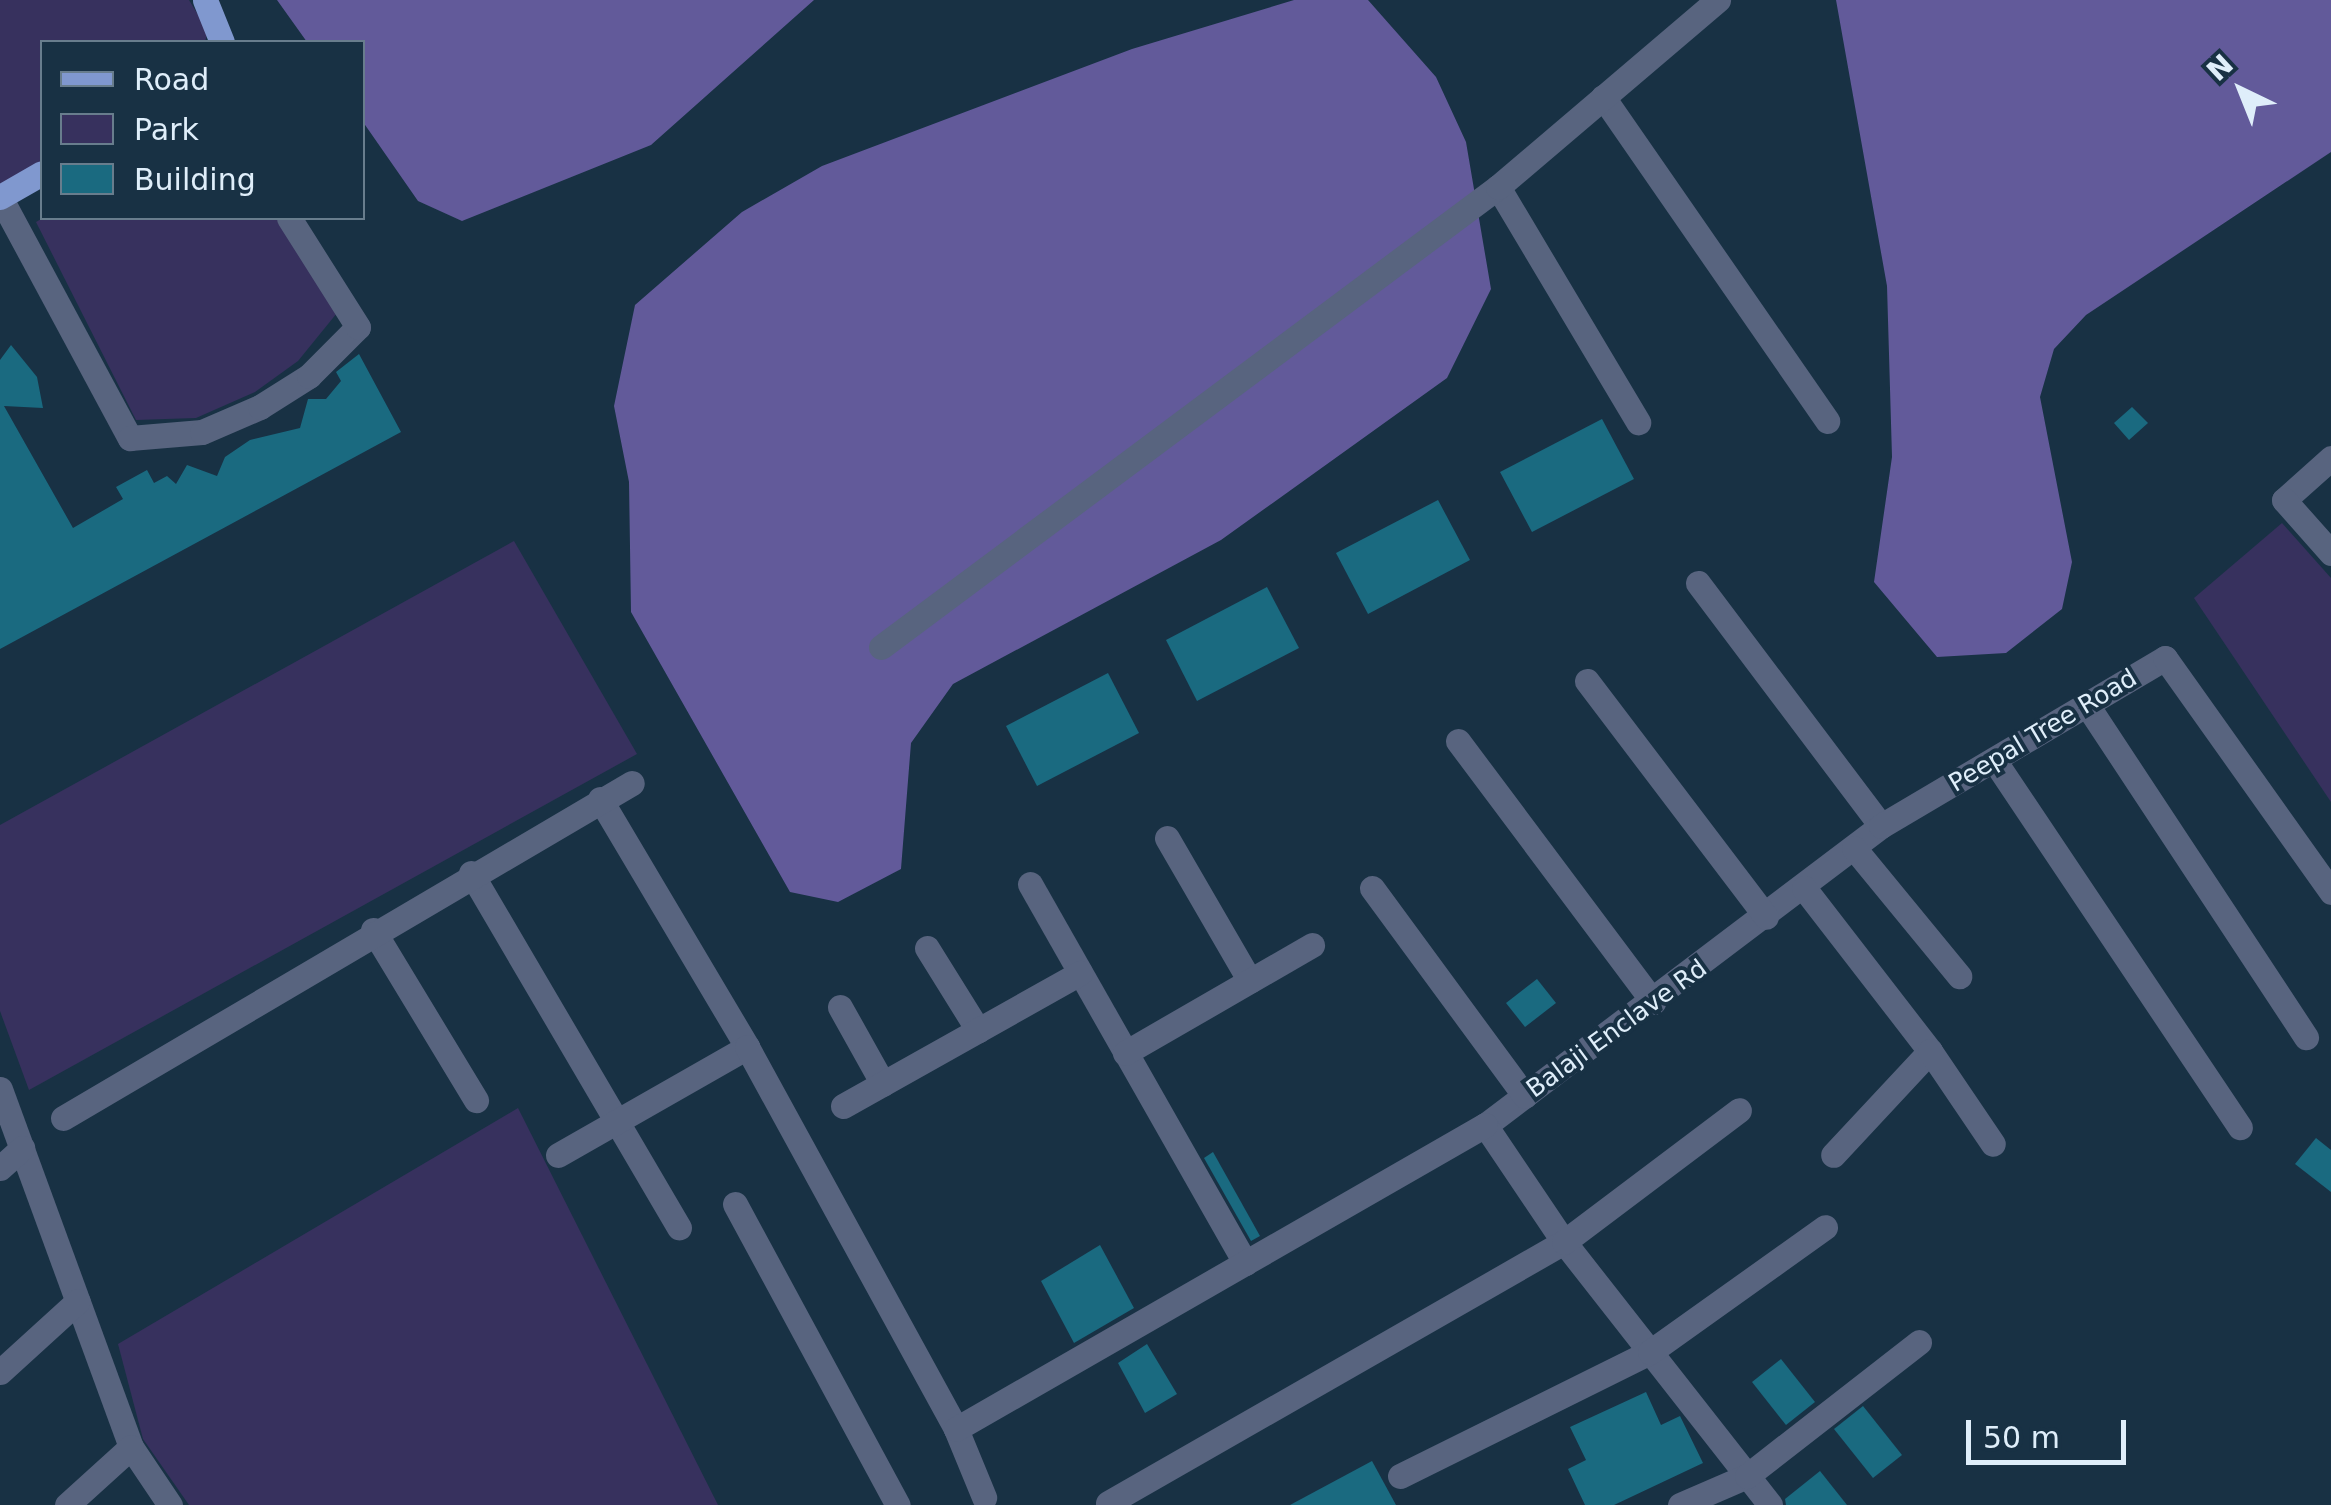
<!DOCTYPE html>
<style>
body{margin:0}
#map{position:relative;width:2331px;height:1505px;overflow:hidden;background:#183144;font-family:"DejaVu Sans",sans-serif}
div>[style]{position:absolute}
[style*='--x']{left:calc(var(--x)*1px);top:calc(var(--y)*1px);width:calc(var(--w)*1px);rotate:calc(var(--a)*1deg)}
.green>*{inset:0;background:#37315e}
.forest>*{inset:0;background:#625a9a}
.building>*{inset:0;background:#1a6a80}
.minor>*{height:25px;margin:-12.5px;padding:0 12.5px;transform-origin:12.5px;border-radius:12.5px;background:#58647f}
.major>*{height:25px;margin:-12.5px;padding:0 12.5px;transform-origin:12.5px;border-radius:12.5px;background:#8098cf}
span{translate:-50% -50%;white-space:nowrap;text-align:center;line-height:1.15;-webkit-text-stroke:8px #183144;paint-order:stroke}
.street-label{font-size:25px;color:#dfeefa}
.legend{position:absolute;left:40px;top:40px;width:325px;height:180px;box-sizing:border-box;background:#183144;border:2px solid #687d8d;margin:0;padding:12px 18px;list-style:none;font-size:30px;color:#dfeefa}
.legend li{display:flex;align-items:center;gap:20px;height:50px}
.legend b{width:50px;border:2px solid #687d8d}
.north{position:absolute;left:2191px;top:40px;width:100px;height:100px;-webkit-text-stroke:8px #183144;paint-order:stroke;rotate:317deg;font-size:28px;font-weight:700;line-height:40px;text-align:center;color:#dfeefa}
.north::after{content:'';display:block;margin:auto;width:35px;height:45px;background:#dfeefa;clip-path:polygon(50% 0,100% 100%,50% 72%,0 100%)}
.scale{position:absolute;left:1966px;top:1420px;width:160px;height:45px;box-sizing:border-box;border:5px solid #dfeefa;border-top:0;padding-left:12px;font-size:30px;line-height:35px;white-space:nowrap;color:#dfeefa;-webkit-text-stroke:8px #183144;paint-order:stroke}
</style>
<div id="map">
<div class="green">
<i style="clip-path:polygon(0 0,189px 0,208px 31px,205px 42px,42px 42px,42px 161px,0 187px)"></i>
<i style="clip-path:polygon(43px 218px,279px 218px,337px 313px,298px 361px,255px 392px,196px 418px,136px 420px,36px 222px)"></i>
<i style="clip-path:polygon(2282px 523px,2331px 578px,2331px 802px,2194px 598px)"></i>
<i style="clip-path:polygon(514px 541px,637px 754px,29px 1090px,0 1011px,0 825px)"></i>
<i style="clip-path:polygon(518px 1108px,718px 1505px,189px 1505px,143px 1439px,118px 1344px)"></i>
</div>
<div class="forest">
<i style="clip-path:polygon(277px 0,814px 0,651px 145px,462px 221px,418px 201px,363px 122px,362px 42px,307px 42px)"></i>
<i style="clip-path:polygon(1294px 0,1368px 0,1436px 77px,1466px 142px,1491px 289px,1447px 378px,1221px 540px,953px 684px,911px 743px,901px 869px,838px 902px,790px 892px,631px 612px,629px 482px,614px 406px,635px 305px,742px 212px,822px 166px,1132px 49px)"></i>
<i style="clip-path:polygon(1836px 0,2331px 0,2331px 152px,2086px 315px,2054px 349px,2040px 397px,2072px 562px,2062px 609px,2006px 653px,1937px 657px,1874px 582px,1892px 457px,1887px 286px)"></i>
</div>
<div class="building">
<i style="clip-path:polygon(11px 345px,37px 377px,43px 408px,4px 406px,73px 528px,123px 499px,116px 487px,147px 470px,154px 483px,167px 476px,176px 484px,187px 465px,217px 476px,225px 457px,250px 440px,300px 428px,308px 399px,326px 399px,341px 381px,336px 372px,359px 354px,401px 432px,0 649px,0 360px)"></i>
<i style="clip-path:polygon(2132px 407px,2148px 423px,2129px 440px,2114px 423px)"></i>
<i style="clip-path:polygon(1602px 419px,1634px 479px,1532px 532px,1500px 472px)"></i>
<i style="clip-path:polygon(1438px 500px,1470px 560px,1368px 614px,1336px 553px)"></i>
<i style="clip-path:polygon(1267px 587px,1299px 648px,1197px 701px,1166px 640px)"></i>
<i style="clip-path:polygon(1108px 673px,1139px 733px,1037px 786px,1006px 726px)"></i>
<i style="clip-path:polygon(1537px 979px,1556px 1003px,1525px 1027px,1506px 1003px)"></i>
<i style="clip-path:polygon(2316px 1138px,2331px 1150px,2331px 1192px,2295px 1164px)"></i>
<i style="clip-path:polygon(1213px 1152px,1260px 1236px,1251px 1241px,1204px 1158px)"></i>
<i style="clip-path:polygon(1100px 1245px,1134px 1308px,1074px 1343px,1041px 1281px)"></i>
<i style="clip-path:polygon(1147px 1344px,1177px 1394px,1145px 1413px,1118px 1363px)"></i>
<i style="clip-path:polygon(1781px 1359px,1815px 1402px,1786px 1425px,1752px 1382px)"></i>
<i style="clip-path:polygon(1646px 1392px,1661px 1425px,1680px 1416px,1703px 1463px,1614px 1505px,1585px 1505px,1568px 1469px,1586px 1460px,1570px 1427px)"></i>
<i style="clip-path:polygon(1863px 1406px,1902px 1455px,1873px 1478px,1834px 1429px)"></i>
<i style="clip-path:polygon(1372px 1461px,1396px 1505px,1290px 1505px)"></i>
<i style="clip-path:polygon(1820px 1471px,1847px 1505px,1786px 1505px,1785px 1499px)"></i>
</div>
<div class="minor">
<i style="--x:1603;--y:97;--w:394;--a:55.3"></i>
<i style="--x:1498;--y:187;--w:274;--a:59.2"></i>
<i style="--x:0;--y:197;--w:274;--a:61.7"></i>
<i style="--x:130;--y:438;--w:72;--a:-4.8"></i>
<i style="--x:202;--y:432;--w:63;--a:-23.3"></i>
<i style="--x:260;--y:407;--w:58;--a:-32.3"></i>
<i style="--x:309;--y:376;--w:69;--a:-45"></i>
<i style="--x:358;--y:327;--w:129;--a:-122.3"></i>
<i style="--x:2331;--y:458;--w:63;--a:138.2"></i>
<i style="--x:2284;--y:500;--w:71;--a:48.4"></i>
<i style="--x:1698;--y:583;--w:304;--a:53"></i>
<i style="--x:1881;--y:826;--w:496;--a:142.9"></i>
<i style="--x:1485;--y:1125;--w:141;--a:56"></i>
<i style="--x:1564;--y:1242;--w:334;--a:51.9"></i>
<i style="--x:881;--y:647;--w:770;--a:-36.71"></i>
<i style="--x:1498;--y:187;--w:289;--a:-40.4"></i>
<i style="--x:1587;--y:681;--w:296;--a:52.8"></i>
<i style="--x:2087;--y:705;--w:398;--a:56.6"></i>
<i style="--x:1458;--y:741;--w:326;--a:53.2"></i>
<i style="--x:1994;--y:760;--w:442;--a:56.2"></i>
<i style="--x:600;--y:799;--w:288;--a:59.3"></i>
<i style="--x:1881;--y:826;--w:330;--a:-30.6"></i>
<i style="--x:2165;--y:658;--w:287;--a:54.6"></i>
<i style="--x:1167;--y:838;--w:165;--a:59.9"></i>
<i style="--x:1854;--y:848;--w:166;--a:50.6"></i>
<i style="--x:471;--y:873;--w:411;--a:59.6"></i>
<i style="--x:1030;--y:884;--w:436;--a:60.4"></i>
<i style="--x:1372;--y:888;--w:258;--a:53.7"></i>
<i style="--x:1804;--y:888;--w:206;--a:52.3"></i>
<i style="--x:1930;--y:1051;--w:142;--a:133"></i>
<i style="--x:373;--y:930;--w:199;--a:58.8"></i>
<i style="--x:927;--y:948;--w:97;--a:58.1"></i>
<i style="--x:840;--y:1007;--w:88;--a:60.8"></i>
<i style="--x:1930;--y:1051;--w:112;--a:55.9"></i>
<i style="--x:1125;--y:1053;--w:216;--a:-30"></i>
<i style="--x:0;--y:1089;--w:381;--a:69.9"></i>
<i style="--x:131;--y:1447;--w:70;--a:56.1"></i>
<i style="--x:843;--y:1106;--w:272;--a:-29.3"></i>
<i style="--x:63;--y:1118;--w:660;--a:-30.49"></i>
<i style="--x:558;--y:1155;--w:218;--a:-29.7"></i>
<i style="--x:747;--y:1047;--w:435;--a:61.3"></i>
<i style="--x:956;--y:1429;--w:74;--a:67.6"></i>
<i style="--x:0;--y:1168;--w:30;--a:-42"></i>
<i style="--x:735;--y:1204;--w:342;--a:61.6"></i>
<i style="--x:0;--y:1372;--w:105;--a:-42.3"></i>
<i style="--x:956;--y:1429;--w:610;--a:-29.88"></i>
<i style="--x:1400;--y:1476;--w:279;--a:-26.4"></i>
<i style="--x:1650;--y:1352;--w:215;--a:-35.5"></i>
<i style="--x:1108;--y:1503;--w:525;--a:-29.79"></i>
<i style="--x:1564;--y:1242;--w:219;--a:-37"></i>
<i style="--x:67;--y:1505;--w:86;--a:-42.2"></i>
<i style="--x:1680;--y:1505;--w:73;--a:-23.4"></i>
<i style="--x:1747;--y:1476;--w:218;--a:-37.9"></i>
</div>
<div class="major">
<i style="--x:205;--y:0;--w:45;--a:68"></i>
<i style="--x:0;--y:197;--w:48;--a:-29.7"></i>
</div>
<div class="street-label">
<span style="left:2043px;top:731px;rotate:-31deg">Peepal Tree Road</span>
<span style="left:1617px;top:1029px;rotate:-36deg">Balaji Enclave Rd</span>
</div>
<ul class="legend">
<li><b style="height:12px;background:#8098cf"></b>Road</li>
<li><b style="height:28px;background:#37315e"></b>Park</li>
<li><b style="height:28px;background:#1a6a80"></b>Building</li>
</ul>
<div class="north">N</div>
<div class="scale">50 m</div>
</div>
